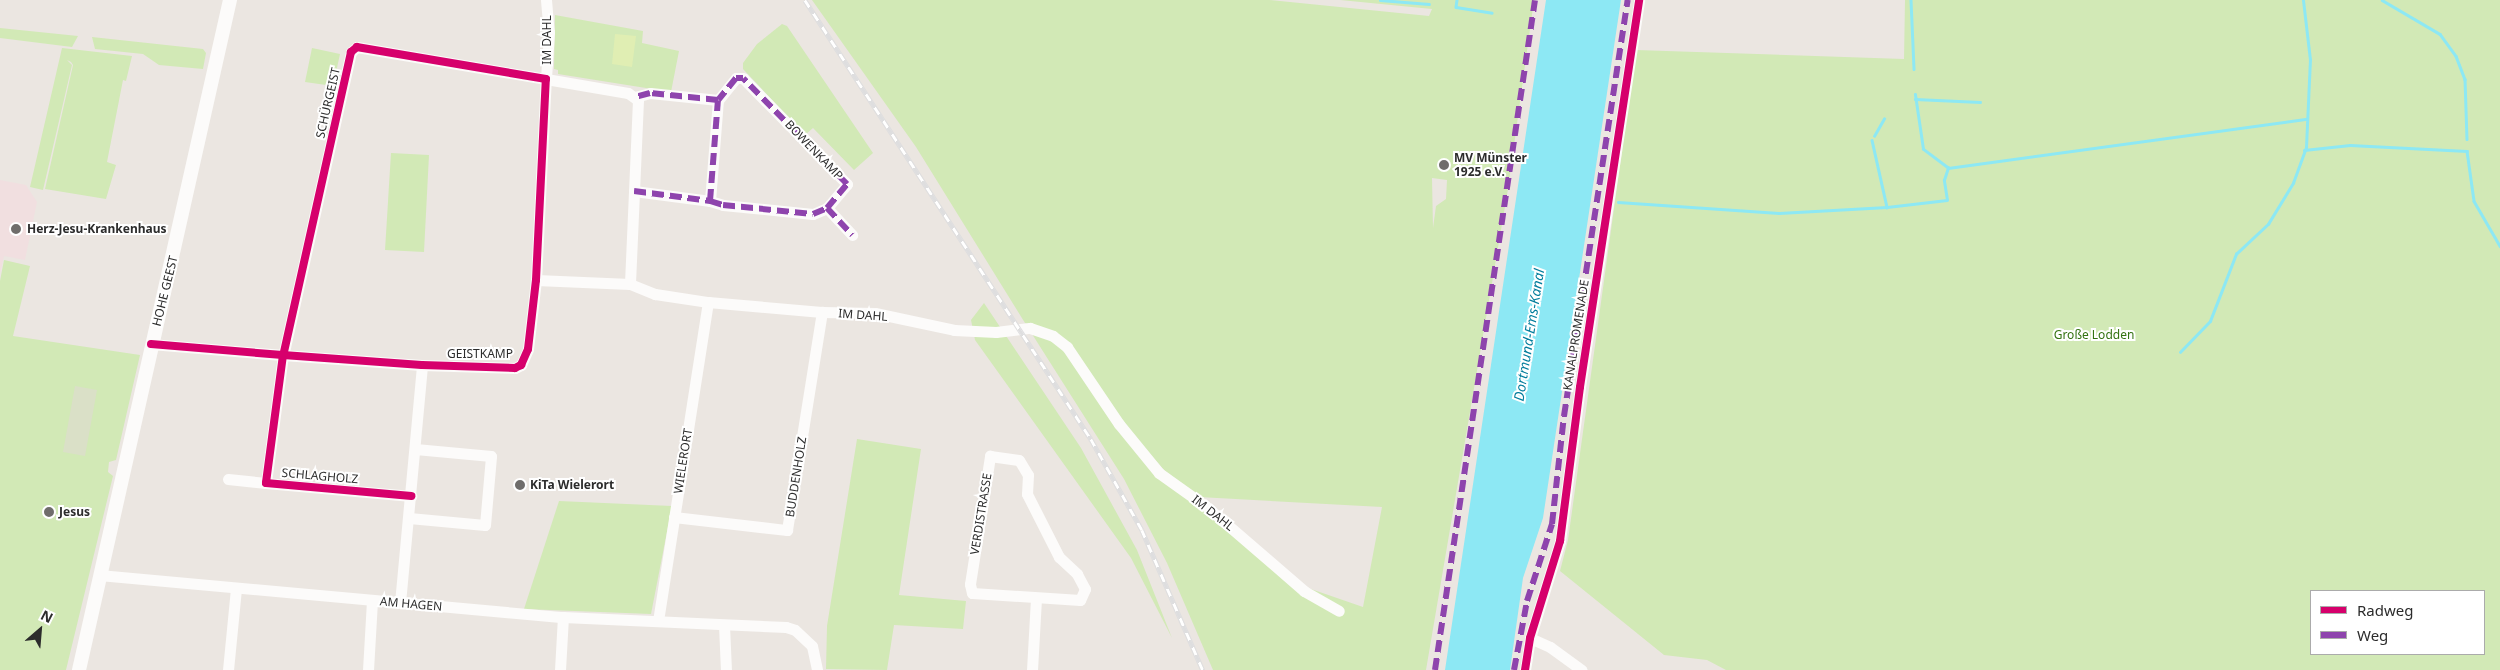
<!DOCTYPE html>
<meta charset="utf-8">
<style>
body{margin:0}
#map{position:relative;width:2500px;height:670px;overflow:hidden;background:#ebe6e1;font-family:"Noto Sans",sans-serif}
div>[style]{position:absolute}
[style*='--x']{left:calc(var(--x)*1px);top:calc(var(--y)*1px);width:calc(var(--w)*1px);rotate:calc(var(--a)*1deg)}
.medical>*{inset:0;background:#f1dfe0}
.green>*{inset:0;background:#d2e9b6}
.cemetery>*{inset:0;background:#dae0c7}
.pitch>*{inset:0;background:#e0eeb3}
.water>*{inset:0;background:#8de8f4}
.stream>*{height:2.5px;margin:-1.25px;padding:0 1.25px;transform-origin:1.25px;border-radius:1.25px;background:#8de8f4}
.minor>*{height:11px;margin:-5.5px;padding:0 5.5px;transform-origin:5.5px;border-radius:5.5px;background:#fcfbfa}
.tertiary>*{height:14px;margin:-7px;padding:0 7px;transform-origin:7px;border-radius:7px;background:#fcfbfa}
.rail>*{height:4.5px;margin-top:-2.25px;transform-origin:0;background:repeating-linear-gradient(90deg,#fff 0 8px,#dededf 0 16px);box-sizing:border-box;border-block:1px solid #dededf}
.quiet>*{height:6px;margin-top:-3px;transform-origin:0;background:repeating-linear-gradient(90deg,#8e44ad 0 12px,transparent 0 18px)}
.cycleway>*{height:8px;margin:-4px;padding:0 4px;transform-origin:4px;border-radius:4px;background:#d6006c}
.dots>*{width:14px;height:14px;translate:-50% -50%;box-sizing:border-box;border:2px solid #fff;border-radius:50%}
span{translate:-50% -50%;white-space:nowrap;text-align:center;line-height:1.15;-webkit-text-stroke:4px #fff;paint-order:stroke}
.street-label{font-size:12px;color:#2c2c2c}
.poi-label{font-size:12px;color:#2c2c2c;font-weight:700}
.left{translate:0 -50%;text-align:left}
.park-label{font-size:12px;color:#347312}
.water-label{font-size:14px;color:#027d9c;font-style:italic}
.legend{position:absolute;left:2310px;top:590px;width:175px;height:65px;box-sizing:border-box;background:#fff;border:1px solid #ababab;margin:0;padding:6px 9px;list-style:none;font-size:15px;color:#2c2c2c}
.legend li{display:flex;align-items:center;gap:10px;height:25px}
.legend b{width:25px;border:1px solid #ababab}
.north{position:absolute;left:15px;top:605px;width:50px;height:50px;-webkit-text-stroke:4px #fff;paint-order:stroke;rotate:27deg;font-size:14px;font-weight:700;line-height:20px;text-align:center;color:#2c2c2c}
.north::after{content:'';display:block;margin:auto;width:18px;height:22px;background:#2c2c2c;clip-path:polygon(50% 0,100% 100%,50% 72%,0 100%)}
</style>
<div id="map">
<div class="medical">
<i style="clip-path:polygon(0 180px,26px 185px,37px 202px,25px 260px,4px 256px,0 273px)"></i>
</div>
<div class="green">
<i style="clip-path:polygon(evenodd,812px 0,1269px 0,1429px 16px,1432px 9px,1340px 0,1534px 0,1508px 189px,1426px 670px,1213px 670px,1167px 563px,1124px 479px,1032px 334px,1040px 334px,1067px 350px,1146px 463px,1308px 588px,1363px 607px,1382px 507px,1199px 497px,1164px 470px,1123px 423px,1072px 346px,1058px 334px,1025px 323px,916px 147px,812px 0,1432px 178px,1447px 180px,1446px 199px,1436px 206px,1433px 228px,1432px 178px)"></i>
<i style="clip-path:polygon(evenodd,1905px 0,2500px 0,2500px 670px,1726px 670px,1707px 660px,1664px 655px,1560px 571px,1568px 540px,1636px 50px,1904px 59px,1905px 0,2311px 591px,2484px 591px,2484px 654px,2311px 654px,2311px 591px)"></i>
<i style="clip-path:polygon(555px 15px,643px 31px,642px 43px,679px 51px,671px 92px,558px 74px,558px 70px,554px 69px)"></i>
<i style="clip-path:polygon(782px 24px,787px 26px,873px 153px,854px 170px,813px 128px,805px 135px,743px 69px,743px 63px,757px 44px)"></i>
<i style="clip-path:polygon(0 28px,78px 36px,72px 47px,0 38px)"></i>
<i style="clip-path:polygon(92px 37px,203px 49px,206px 53px,203px 69px,159px 65px,143px 54px,95px 49px)"></i>
<i style="clip-path:polygon(62px 48px,132px 56px,126px 81px,123px 80px,107px 162px,116px 165px,106px 199px,45px 189px,73px 65px,71px 62px,67px 60px,72px 65px,43px 190px,30px 187px)"></i>
<i style="clip-path:polygon(312px 48px,340px 54px,333px 86px,305px 82px)"></i>
<i style="clip-path:polygon(391px 153px,429px 155px,424px 252px,385px 250px)"></i>
<i style="clip-path:polygon(4px 260px,30px 266px,13px 336px,140px 355px,116px 460px,109px 462px,108px 472px,113px 476px,66px 670px,0 670px,0 281px)"></i>
<i style="clip-path:polygon(984px 303px,1081px 448px,1137px 550px,1172px 638px,1131px 558px,975px 340px,971px 320px)"></i>
<i style="clip-path:polygon(857px 439px,921px 449px,899px 595px,966px 601px,963px 629px,894px 625px,887px 670px,826px 669px,827px 626px)"></i>
<i style="clip-path:polygon(559px 501px,672px 506px,651px 614px,524px 609px)"></i>
</div>
<div class="cemetery">
<i style="clip-path:polygon(75px 386px,97px 390px,85px 456px,63px 452px)"></i>
</div>
<div class="pitch">
<i style="clip-path:polygon(615px 34px,636px 36px,632px 67px,612px 64px)"></i>
</div>
<div class="water">
<i style="clip-path:polygon(1546px 0,1621px 0,1543px 518px,1523px 578px,1510px 670px,1445px 670px)"></i>
</div>
<div class="stream">
<i style="--x:1380;--y:0;--w:49;--a:4.7"></i>
<i style="--x:1457;--y:0;--w:7;--a:98"></i>
<i style="--x:1456;--y:7;--w:36;--a:9"></i>
<i style="--x:1911;--y:0;--w:69;--a:87.5"></i>
<i style="--x:2382;--y:0;--w:67;--a:30.4"></i>
<i style="--x:2440;--y:34;--w:27;--a:54"></i>
<i style="--x:2456;--y:56;--w:25;--a:69"></i>
<i style="--x:2465;--y:79;--w:60;--a:88.1"></i>
<i style="--x:1915;--y:99;--w:65;--a:2.6"></i>
<i style="--x:1874;--y:136;--w:20;--a:-60"></i>
<i style="--x:1872;--y:140;--w:69;--a:77.4"></i>
<i style="--x:1887;--y:207;--w:60;--a:-6.7"></i>
<i style="--x:1947;--y:200;--w:20;--a:-99"></i>
<i style="--x:1944;--y:180;--w:13;--a:-72"></i>
<i style="--x:1948;--y:168;--w:31;--a:-143"></i>
<i style="--x:1923;--y:149;--w:55;--a:-98.4"></i>
<i style="--x:2304;--y:150;--w:46;--a:-6.2"></i>
<i style="--x:2350;--y:145;--w:117;--a:2.9"></i>
<i style="--x:2467;--y:151;--w:50;--a:82"></i>
<i style="--x:2474;--y:201;--w:52;--a:60"></i>
<i style="--x:1948;--y:168;--w:362;--a:-7.8"></i>
<i style="--x:1618;--y:202;--w:161;--a:3.9"></i>
<i style="--x:1779;--y:213;--w:108;--a:-3.2"></i>
<i style="--x:2180;--y:352;--w:43;--a:-45.9"></i>
<i style="--x:2210;--y:321;--w:72;--a:-68.8"></i>
<i style="--x:2236;--y:254;--w:44;--a:-43.2"></i>
<i style="--x:2268;--y:224;--w:48;--a:-58.6"></i>
<i style="--x:2293;--y:183;--w:38;--a:-70"></i>
<i style="--x:2306;--y:147;--w:87;--a:-87.4"></i>
<i style="--x:2310;--y:60;--w:60;--a:-96.7"></i>
</div>
<div class="minor">
<i style="--x:546;--y:0;--w:32;--a:85"></i>
<i style="--x:549;--y:32;--w:47;--a:93.7"></i>
<i style="--x:546;--y:79;--w:83;--a:9.7"></i>
<i style="--x:628;--y:93;--w:12;--a:35"></i>
<i style="--x:638;--y:100;--w:184;--a:92.5"></i>
<i style="--x:630;--y:284;--w:27;--a:22"></i>
<i style="--x:655;--y:294;--w:54;--a:8.6"></i>
<i style="--x:708;--y:302;--w:114;--a:5"></i>
<i style="--x:822;--y:312;--w:53;--a:1.1"></i>
<i style="--x:875;--y:313;--w:81;--a:12.1"></i>
<i style="--x:954;--y:330;--w:42;--a:2.7"></i>
<i style="--x:996;--y:332;--w:34;--a:-7"></i>
<i style="--x:1030;--y:328;--w:24;--a:19"></i>
<i style="--x:1053;--y:336;--w:18;--a:38"></i>
<i style="--x:1067;--y:347;--w:93;--a:56"></i>
<i style="--x:1119;--y:424;--w:63;--a:50.8"></i>
<i style="--x:1159;--y:473;--w:60;--a:35.5"></i>
<i style="--x:1208;--y:508;--w:127;--a:40.8"></i>
<i style="--x:1304;--y:591;--w:40;--a:29.7"></i>
<i style="--x:634;--y:191;--w:77;--a:7.5"></i>
<i style="--x:710;--y:201;--w:101;--a:-85.5"></i>
<i style="--x:718;--y:100;--w:68;--a:-174.1"></i>
<i style="--x:650;--y:93;--w:16;--a:165"></i>
<i style="--x:710;--y:201;--w:14;--a:17"></i>
<i style="--x:723;--y:205;--w:90;--a:5.7"></i>
<i style="--x:813;--y:214;--w:15;--a:-23"></i>
<i style="--x:827;--y:208;--w:31;--a:-50"></i>
<i style="--x:847;--y:184;--w:148;--a:-134.5"></i>
<i style="--x:743;--y:78;--w:7;--a:180"></i>
<i style="--x:736;--y:78;--w:28;--a:129"></i>
<i style="--x:827;--y:208;--w:37;--a:47"></i>
<i style="--x:536;--y:280;--w:94;--a:2.4"></i>
<i style="--x:151;--y:344;--w:132;--a:4.8"></i>
<i style="--x:283;--y:355;--w:139;--a:4.1"></i>
<i style="--x:422;--y:365;--w:93;--a:1.8"></i>
<i style="--x:515;--y:368;--w:7;--a:-27"></i>
<i style="--x:521;--y:365;--w:17;--a:-66"></i>
<i style="--x:528;--y:349;--w:69;--a:-83.4"></i>
<i style="--x:536;--y:280;--w:201;--a:-87.2"></i>
<i style="--x:546;--y:79;--w:192;--a:-170.4"></i>
<i style="--x:357;--y:47;--w:8;--a:140"></i>
<i style="--x:351;--y:52;--w:311;--a:102.6"></i>
<i style="--x:283;--y:355;--w:129;--a:97.6"></i>
<i style="--x:266;--y:483;--w:146;--a:5.1"></i>
<i style="--x:990;--y:456;--w:29;--a:8"></i>
<i style="--x:1019;--y:460;--w:17;--a:59"></i>
<i style="--x:1028;--y:475;--w:19;--a:93"></i>
<i style="--x:1027;--y:494;--w:71;--a:63.1"></i>
<i style="--x:1059;--y:557;--w:25;--a:43"></i>
<i style="--x:1077;--y:574;--w:17;--a:62"></i>
<i style="--x:1085;--y:589;--w:12;--a:114"></i>
<i style="--x:1080;--y:600;--w:108;--a:-176.3"></i>
<i style="--x:972;--y:593;--w:9;--a:-103"></i>
<i style="--x:970;--y:584;--w:130;--a:-81.1"></i>
<i style="--x:228;--y:479;--w:38;--a:6"></i>
<i style="--x:674;--y:517;--w:114;--a:6.6"></i>
<i style="--x:787;--y:530;--w:221;--a:-80.9"></i>
<i style="--x:409;--y:518;--w:76;--a:5.3"></i>
<i style="--x:485;--y:525;--w:69;--a:-85"></i>
<i style="--x:491;--y:456;--w:76;--a:-174.7"></i>
<i style="--x:99;--y:575;--w:466;--a:5.2"></i>
<i style="--x:563;--y:617;--w:223;--a:2.6"></i>
<i style="--x:786;--y:627;--w:9;--a:18"></i>
<i style="--x:795;--y:630;--w:23;--a:43"></i>
<i style="--x:812;--y:646;--w:25;--a:78"></i>
<i style="--x:400;--y:603;--w:239;--a:-84.7"></i>
<i style="--x:658;--y:621;--w:323;--a:-81.1"></i>
<i style="--x:724;--y:625;--w:45;--a:87.5"></i>
<i style="--x:1530;--y:638;--w:22;--a:24"></i>
<i style="--x:1550;--y:647;--w:39;--a:36"></i>
<i style="--x:228;--y:670;--w:82;--a:-84.4"></i>
<i style="--x:368;--y:670;--w:70;--a:-86.7"></i>
<i style="--x:560;--y:670;--w:53;--a:-86.8"></i>
<i style="--x:1032;--y:670;--w:71;--a:-86.8"></i>
<i style="--x:1525;--y:670;--w:32;--a:-81"></i>
<i style="--x:1530;--y:638;--w:102;--a:-72.8"></i>
<i style="--x:1560;--y:541;--w:155;--a:-82.6"></i>
<i style="--x:1580;--y:387;--w:391;--a:-81.3"></i>
</div>
<div class="tertiary">
<i style="--x:79;--y:670;--w:687;--a:-77.3"></i>
</div>
<div class="rail">
<i style="--x:805;--y:0;--w:524;--a:56.92"></i>
<i style="--x:1091;--y:439;--w:104;--a:60.7"></i>
<i style="--x:1142;--y:530;--w:153;--a:66.5"></i>
</div>
<div class="quiet">
<i style="--x:634;--y:191;--w:77;--a:7.5"></i>
<i style="--x:710;--y:201;--w:101;--a:-85.5"></i>
<i style="--x:718;--y:100;--w:68;--a:-174.1"></i>
<i style="--x:650;--y:93;--w:16;--a:165"></i>
<i style="--x:710;--y:201;--w:14;--a:17"></i>
<i style="--x:723;--y:205;--w:90;--a:5.7"></i>
<i style="--x:813;--y:214;--w:15;--a:-23"></i>
<i style="--x:827;--y:208;--w:31;--a:-50"></i>
<i style="--x:847;--y:184;--w:148;--a:-134.5"></i>
<i style="--x:743;--y:78;--w:7;--a:180"></i>
<i style="--x:736;--y:78;--w:28;--a:129"></i>
<i style="--x:827;--y:208;--w:37;--a:47"></i>
<i style="--x:1435;--y:670;--w:677;--a:-81.51"></i>
<i style="--x:1514;--y:670;--w:70;--a:-79.3"></i>
<i style="--x:1527;--y:601;--w:81;--a:-72"></i>
<i style="--x:1552;--y:524;--w:109;--a:-83.7"></i>
<i style="--x:1564;--y:416;--w:421;--a:-81.3"></i>
</div>
<div class="cycleway">
<i style="--x:151;--y:344;--w:132;--a:4.8"></i>
<i style="--x:283;--y:355;--w:139;--a:4.1"></i>
<i style="--x:422;--y:365;--w:93;--a:1.8"></i>
<i style="--x:515;--y:368;--w:7;--a:-27"></i>
<i style="--x:521;--y:365;--w:17;--a:-66"></i>
<i style="--x:528;--y:349;--w:69;--a:-83.4"></i>
<i style="--x:536;--y:280;--w:201;--a:-87.2"></i>
<i style="--x:546;--y:79;--w:192;--a:-170.4"></i>
<i style="--x:357;--y:47;--w:8;--a:140"></i>
<i style="--x:351;--y:52;--w:311;--a:102.6"></i>
<i style="--x:283;--y:355;--w:129;--a:97.6"></i>
<i style="--x:266;--y:483;--w:146;--a:5.1"></i>
<i style="--x:1525;--y:670;--w:32;--a:-81"></i>
<i style="--x:1530;--y:638;--w:102;--a:-72.8"></i>
<i style="--x:1560;--y:541;--w:155;--a:-82.6"></i>
<i style="--x:1580;--y:387;--w:391;--a:-81.3"></i>
</div>
<div class="dots">
<i style="left:1444px;top:165px;background:#6f6d6b"></i>
<i style="left:16px;top:229px;background:#6f6d6b"></i>
<i style="left:520px;top:485px;background:#6f6d6b"></i>
<i style="left:49px;top:512px;background:#6f6d6b"></i>
</div>
<div class="street-label">
<span style="left:547px;top:40px;rotate:-90deg">IM DAHL</span>
<span style="left:328px;top:103px;rotate:-77deg">SCHÜRGEIST</span>
<span style="left:814px;top:150px;rotate:46deg">BOWENKAMP</span>
<span style="left:165px;top:291px;rotate:-76deg">HOHE GEEST</span>
<span style="left:863px;top:315px;rotate:4deg">IM DAHL</span>
<span style="left:1576px;top:335px;rotate:-81deg">KANALPROMENADE</span>
<span style="left:480px;top:354px">GEISTKAMP</span>
<span style="left:683px;top:461px;rotate:-81deg">WIELERORT</span>
<span style="left:320px;top:476px;rotate:5deg">SCHLAGHOLZ</span>
<span style="left:796px;top:477px;rotate:-81deg">BUDDENHOLZ</span>
<span style="left:1213px;top:513px;rotate:38deg">IM DAHL</span>
<span style="left:981px;top:514px;rotate:-81deg">VERDISTRASSE</span>
<span style="left:411px;top:604px;rotate:5deg">AM HAGEN</span>
</div>
<div class="poi-label">
<span class="left" style="left:1454px;top:165px">MV Münster<br>1925 e.V.</span>
<span class="left" style="left:27px;top:229px">Herz-Jesu-Krankenhaus</span>
<span class="left" style="left:530px;top:485px">KiTa Wielerort</span>
<span class="left" style="left:59px;top:512px">Jesus</span>
</div>
<div class="park-label">
<span style="left:2094px;top:335px">Große Lodden</span>
</div>
<div class="water-label">
<span style="left:1529px;top:335px;rotate:-81deg">Dortmund-Ems-Kanal</span>
</div>
<ul class="legend">
<li><b style="height:6px;background:#d6006c"></b>Radweg</li>
<li><b style="height:6px;background:#8e44ad"></b>Weg</li>
</ul>
<div class="north">N</div>
</div>
